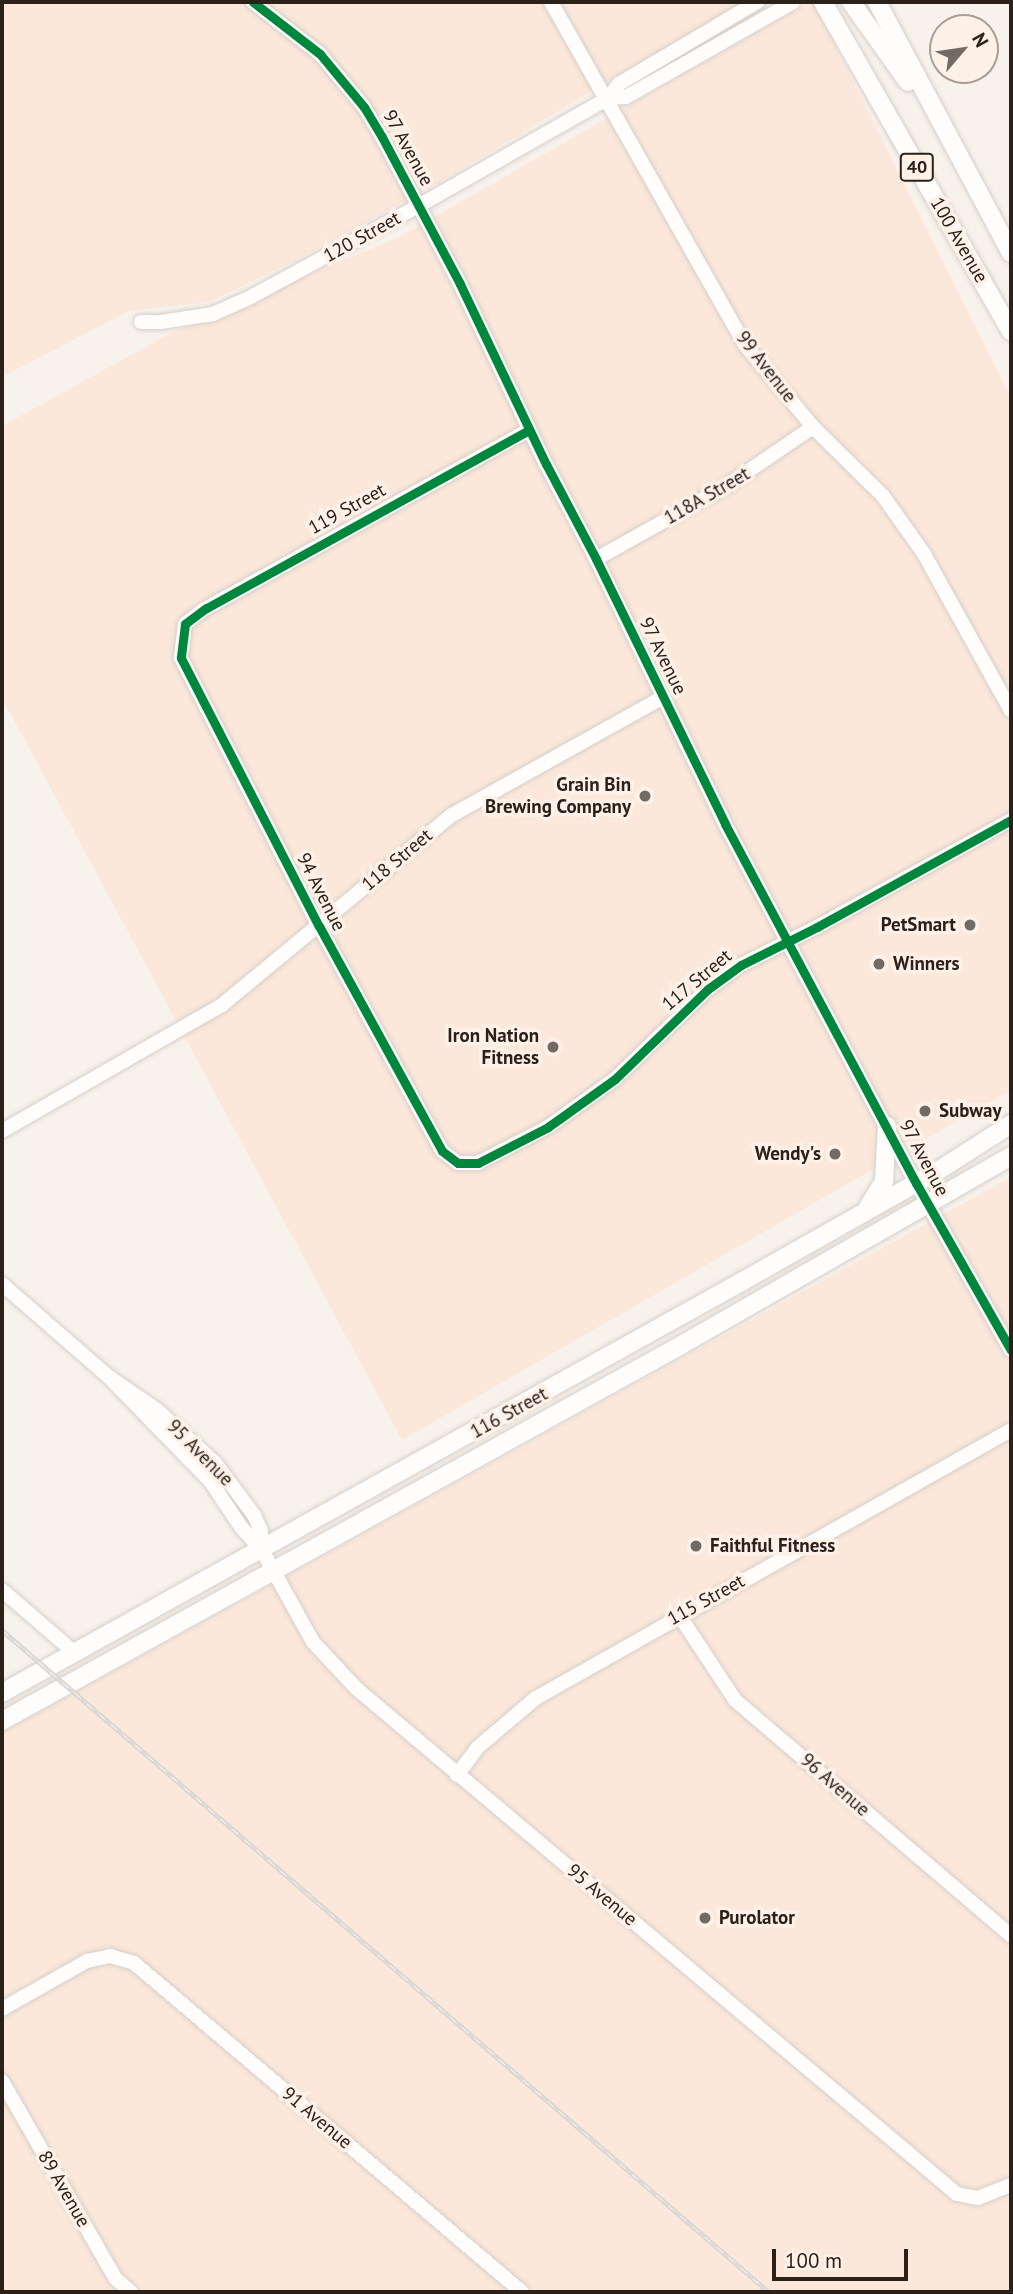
<!DOCTYPE html>
<style>
body{margin:0}
#map{position:relative;width:1013px;height:2294px;overflow:hidden;background:#f8f2ed;font-family:"PT Sans",sans-serif}
div>[style]{position:absolute}
[style*='--x']{left:calc(var(--x)*1px);top:calc(var(--y)*1px);width:calc(var(--w)*1px);rotate:calc(var(--a)*1deg)}
.built>*{inset:0;background:#fbe8da}
.roads{filter:drop-shadow(0 0 2px #d7cfc9) drop-shadow(0 0 2px #d7cfc9)}
.minor>*{height:14px;margin:-7px;padding:0 7px;transform-origin:7px;border-radius:7px;background:#fefdfc}
.major>*{height:18px;margin:-9px;padding:0 9px;transform-origin:9px;border-radius:9px;background:#fefdfc}
.rail>*{height:5px;margin-top:-2.5px;transform-origin:0;background:repeating-linear-gradient(90deg,#fdf1e8 0 8px,#d9d8d6 0 16px);box-sizing:border-box;border-block:2px solid #d9d8d6}
.cycleway>*{height:9px;margin:-4.5px;padding:0 4.5px;transform-origin:4.5px;border-radius:4.5px;background:#00873e}
.dots>*{width:19px;height:19px;translate:-50% -50%;box-sizing:border-box;border:4px solid #fdf1e8;border-radius:50%}
span{translate:-50% -50%;white-space:nowrap;text-align:center;line-height:1.15;-webkit-text-stroke:7px #fdf1e8;paint-order:stroke}
.shield-label span{padding:2px 5px;background:#fdf1e8;border:2px solid;border-radius:5px;-webkit-text-stroke-width:0}
.shield-label{font-size:18px;color:#2b2119;font-weight:700}
.street-label{font-size:19px;color:#2b2119}
.poi-label{font-size:19px;color:#2b2119;font-weight:700}
.right{translate:-100% -50%;text-align:right}
.left{translate:0 -50%;text-align:left}
.frame{position:absolute;inset:0;border:4px solid #2b2119;pointer-events:none}
.north{position:absolute;left:929px;top:14px;width:70px;height:70px;box-sizing:border-box;background:#fdf1e8;border:2px solid #a99e95;border-radius:50%;rotate:61deg;font-size:19px;font-weight:700;line-height:28px;text-align:center;color:#2b2119}
.north::after{content:'';display:block;margin:auto;width:24px;height:32px;background:#736a63;clip-path:polygon(50% 0,100% 100%,50% 72%,0 100%)}
.scale{position:absolute;left:772px;top:2249px;width:136px;height:32px;box-sizing:border-box;border:4px solid #2b2119;border-top:0;padding-left:9px;font-size:21px;line-height:24px;white-space:nowrap;color:#2b2119;-webkit-text-stroke:5px #fdf1e8;paint-order:stroke}
</style>
<div id="map">
<div class="built">
<i style="clip-path:polygon(2px 2px,749px 2px,632px 67px,443px 180px,295px 261px,209px 302px,129px 311px,2px 377px)"></i>
<i style="clip-path:polygon(810px 2px,813px 2px,1011px 397px,1011px 1090px,402px 1440px,2px 698px,2px 426px,173px 332px,401px 236px)"></i>
<i style="clip-path:polygon(1011px 1177px,1011px 2292px,2px 2292px,2px 1733px)"></i>
</div>
<div class="roads">
<div class="minor">
<i style="--x:253;--y:2;--w:85;--a:37.8"></i>
<i style="--x:320;--y:54;--w:69;--a:50.3"></i>
<i style="--x:364;--y:107;--w:35;--a:59"></i>
<i style="--x:382;--y:137;--w:166;--a:62"></i>
<i style="--x:460;--y:284;--w:199;--a:64.5"></i>
<i style="--x:546;--y:464;--w:107;--a:62.2"></i>
<i style="--x:596;--y:559;--w:295;--a:64"></i>
<i style="--x:725;--y:824;--w:407;--a:62"></i>
<i style="--x:916;--y:1183;--w:192;--a:60.4"></i>
<i style="--x:551;--y:2;--w:395;--a:60.5"></i>
<i style="--x:746;--y:346;--w:105;--a:50.4"></i>
<i style="--x:813;--y:427;--w:98;--a:44.6"></i>
<i style="--x:883;--y:496;--w:71;--a:54.7"></i>
<i style="--x:924;--y:554;--w:179;--a:61"></i>
<i style="--x:608;--y:98;--w:18;--a:-3"></i>
<i style="--x:626;--y:97;--w:192;--a:-29.6"></i>
<i style="--x:141;--y:322;--w:20;--a:0"></i>
<i style="--x:161;--y:322;--w:53;--a:-8.7"></i>
<i style="--x:213;--y:314;--w:37;--a:-24"></i>
<i style="--x:247;--y:299;--w:197;--a:-28.5"></i>
<i style="--x:420;--y:205;--w:216;--a:-29.6"></i>
<i style="--x:608;--y:98;--w:18;--a:-52"></i>
<i style="--x:619;--y:84;--w:161;--a:-30.7"></i>
<i style="--x:529;--y:430;--w:369;--a:151.1"></i>
<i style="--x:206;--y:608;--w:26;--a:143"></i>
<i style="--x:185;--y:624;--w:34;--a:97"></i>
<i style="--x:181;--y:658;--w:301;--a:62.8"></i>
<i style="--x:319;--y:926;--w:256;--a:61.3"></i>
<i style="--x:442;--y:1151;--w:20;--a:37"></i>
<i style="--x:458;--y:1163;--w:20;--a:0"></i>
<i style="--x:478;--y:1163;--w:79;--a:-27.2"></i>
<i style="--x:548;--y:1127;--w:82;--a:-35.6"></i>
<i style="--x:615;--y:1079;--w:129;--a:-44.1"></i>
<i style="--x:708;--y:989;--w:41;--a:-36"></i>
<i style="--x:741;--y:965;--w:85;--a:-26.6"></i>
<i style="--x:817;--y:927;--w:222;--a:-28.9"></i>
<i style="--x:596;--y:559;--w:144;--a:-29.1"></i>
<i style="--x:722;--y:489;--w:110;--a:-34.3"></i>
<i style="--x:2;--y:1131;--w:254;--a:-29.8"></i>
<i style="--x:222;--y:1005;--w:298;--a:-39.6"></i>
<i style="--x:452;--y:815;--w:242;--a:-29.2"></i>
<i style="--x:2;--y:1284;--w:142;--a:41"></i>
<i style="--x:109;--y:1377;--w:58;--a:34.5"></i>
<i style="--x:157;--y:1410;--w:79;--a:42.4"></i>
<i style="--x:215;--y:1463;--w:65;--a:53.1"></i>
<i style="--x:254;--y:1515;--w:17;--a:66"></i>
<i style="--x:261;--y:1531;--w:19;--a:87"></i>
<i style="--x:109;--y:1377;--w:146;--a:45.8"></i>
<i style="--x:211;--y:1482;--w:54;--a:56.3"></i>
<i style="--x:241;--y:1527;--w:31;--a:48"></i>
<i style="--x:262;--y:1550;--w:105;--a:61"></i>
<i style="--x:313;--y:1642;--w:64;--a:46.9"></i>
<i style="--x:357;--y:1689;--w:784;--a:40.09"></i>
<i style="--x:957;--y:2194;--w:21;--a:11"></i>
<i style="--x:978;--y:2198;--w:35;--a:-22"></i>
<i style="--x:2;--y:1590;--w:96;--a:40.8"></i>
<i style="--x:679;--y:1615;--w:102;--a:56.6"></i>
<i style="--x:735;--y:1700;--w:363;--a:40.5"></i>
<i style="--x:457;--y:1775;--w:34;--a:-53"></i>
<i style="--x:477;--y:1748;--w:77;--a:-40.3"></i>
<i style="--x:536;--y:1698;--w:545;--a:-29.43"></i>
<i style="--x:2;--y:2009;--w:98;--a:-29.5"></i>
<i style="--x:87;--y:1961;--w:24;--a:-12"></i>
<i style="--x:110;--y:1956;--w:25;--a:16"></i>
<i style="--x:134;--y:1963;--w:509;--a:40.3"></i>
<i style="--x:2;--y:2081;--w:228;--a:60.1"></i>
<i style="--x:116;--y:2279;--w:20;--a:41"></i>
</div>
<div class="major">
<i style="--x:823;--y:2;--w:379;--a:60.3"></i>
<i style="--x:851;--y:2;--w:98;--a:54.5"></i>
<i style="--x:877;--y:2;--w:285;--a:61.9"></i>
<i style="--x:868;--y:1207;--w:31;--a:-58"></i>
<i style="--x:884;--y:1181;--w:55;--a:-86.9"></i>
<i style="--x:2;--y:1693;--w:848;--a:-29.07"></i>
<i style="--x:743;--y:1281;--w:222;--a:-29.5"></i>
<i style="--x:936;--y:1172;--w:89;--a:-32.6"></i>
<i style="--x:2;--y:1721;--w:770;--a:-28.96"></i>
<i style="--x:676;--y:1348;--w:386;--a:-29.8"></i>
</div>
</div>
<div class="rail">
<i style="--x:2;--y:1630;--w:1013;--a:40.8"></i>
</div>
<div class="cycleway">
<i style="--x:253;--y:2;--w:85;--a:37.8"></i>
<i style="--x:320;--y:54;--w:69;--a:50.3"></i>
<i style="--x:364;--y:107;--w:35;--a:59"></i>
<i style="--x:382;--y:137;--w:166;--a:62"></i>
<i style="--x:460;--y:284;--w:199;--a:64.5"></i>
<i style="--x:546;--y:464;--w:107;--a:62.2"></i>
<i style="--x:596;--y:559;--w:295;--a:64"></i>
<i style="--x:725;--y:824;--w:407;--a:62"></i>
<i style="--x:916;--y:1183;--w:192;--a:60.4"></i>
<i style="--x:529;--y:430;--w:369;--a:151.1"></i>
<i style="--x:206;--y:608;--w:26;--a:143"></i>
<i style="--x:185;--y:624;--w:34;--a:97"></i>
<i style="--x:181;--y:658;--w:301;--a:62.8"></i>
<i style="--x:319;--y:926;--w:256;--a:61.3"></i>
<i style="--x:442;--y:1151;--w:20;--a:37"></i>
<i style="--x:458;--y:1163;--w:20;--a:0"></i>
<i style="--x:478;--y:1163;--w:79;--a:-27.2"></i>
<i style="--x:548;--y:1127;--w:82;--a:-35.6"></i>
<i style="--x:615;--y:1079;--w:129;--a:-44.1"></i>
<i style="--x:708;--y:989;--w:41;--a:-36"></i>
<i style="--x:741;--y:965;--w:85;--a:-26.6"></i>
<i style="--x:817;--y:927;--w:222;--a:-28.9"></i>
</div>
<div class="dots">
<i style="left:645px;top:796px;background:#736a63"></i>
<i style="left:970px;top:925px;background:#736a63"></i>
<i style="left:879px;top:964px;background:#736a63"></i>
<i style="left:553px;top:1047px;background:#736a63"></i>
<i style="left:925px;top:1111px;background:#736a63"></i>
<i style="left:835px;top:1154px;background:#736a63"></i>
<i style="left:696px;top:1546px;background:#736a63"></i>
<i style="left:705px;top:1918px;background:#736a63"></i>
</div>
<div class="shield-label">
<span style="left:917px;top:167px">40</span>
</div>
<div class="street-label">
<span style="left:408px;top:148px;rotate:61deg">97 Avenue</span>
<span style="left:362px;top:237px;rotate:-29deg">120 Street</span>
<span style="left:959px;top:240px;rotate:60deg">100 Avenue</span>
<span style="left:766px;top:367px;rotate:52deg">99 Avenue</span>
<span style="left:707px;top:496px;rotate:-30deg">118A Street</span>
<span style="left:347px;top:509px;rotate:-29deg">119 Street</span>
<span style="left:663px;top:656px;rotate:64deg">97 Avenue</span>
<span style="left:397px;top:860px;rotate:-40deg">118 Street</span>
<span style="left:321px;top:892px;rotate:63deg">94 Avenue</span>
<span style="left:697px;top:980px;rotate:-40deg">117 Street</span>
<span style="left:924px;top:1158px;rotate:62deg">97 Avenue</span>
<span style="left:509px;top:1413px;rotate:-29deg">116 Street</span>
<span style="left:200px;top:1453px;rotate:45deg">95 Avenue</span>
<span style="left:706px;top:1600px;rotate:-29deg">115 Street</span>
<span style="left:835px;top:1785px;rotate:41deg">96 Avenue</span>
<span style="left:602px;top:1895px;rotate:40deg">95 Avenue</span>
<span style="left:317px;top:2118px;rotate:40deg">91 Avenue</span>
<span style="left:64px;top:2189px;rotate:60deg">89 Avenue</span>
</div>
<div class="poi-label">
<span class="right" style="left:631px;top:796px">Grain Bin<br>Brewing Company</span>
<span class="right" style="left:956px;top:925px">PetSmart</span>
<span class="left" style="left:893px;top:964px">Winners</span>
<span class="right" style="left:539px;top:1047px">Iron Nation<br>Fitness</span>
<span class="left" style="left:939px;top:1111px">Subway</span>
<span class="right" style="left:821px;top:1154px">Wendy's</span>
<span class="left" style="left:710px;top:1546px">Faithful Fitness</span>
<span class="left" style="left:719px;top:1918px">Purolator</span>
</div>
<div class="frame"></div>
<div class="north">N</div>
<div class="scale">100 m</div>
</div>
